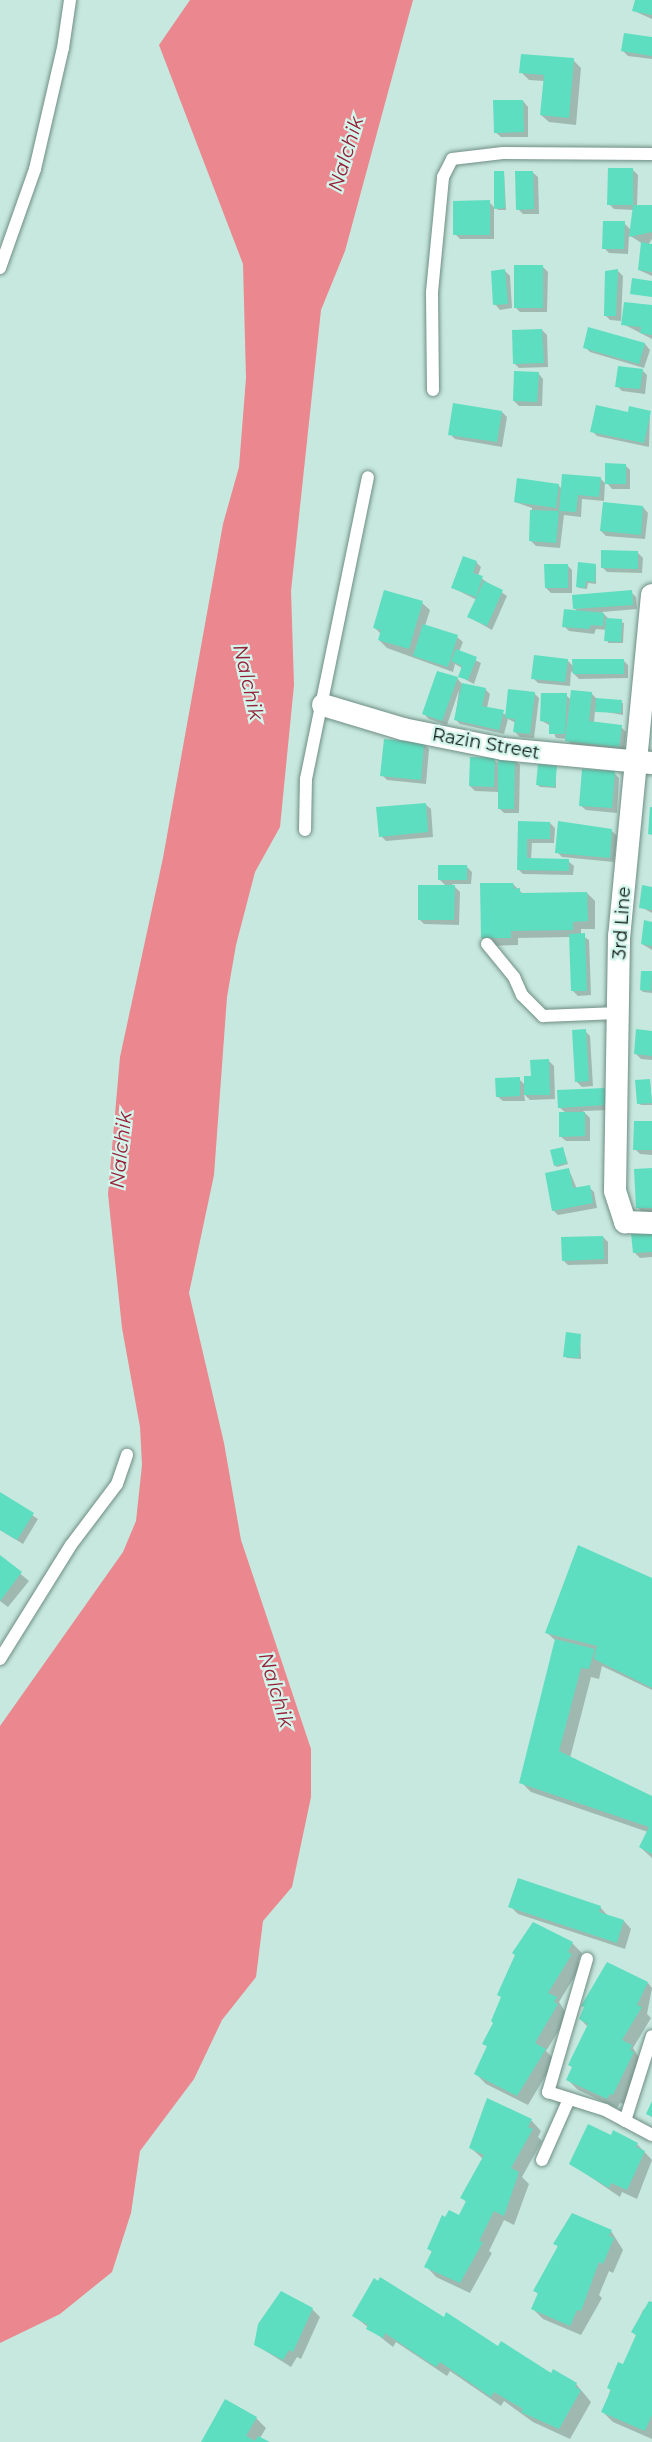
<!DOCTYPE html>
<style>
body{margin:0}
#map{position:relative;width:652px;height:2442px;overflow:hidden;background:#c7e8de;font-family:Montserrat,sans-serif}
div>[style]{position:absolute}
[style*='--x']{left:calc(var(--x)*1px);top:calc(var(--y)*1px);width:calc(var(--w)*1px);rotate:calc(var(--a)*1deg)}
.water>*{inset:0;background:#eb878f}
.shadow>*{inset:0;background:#0003}
.building>*{inset:0;background:#5edec0}
.roads{filter:drop-shadow(0 0 2px #6f8d84) drop-shadow(0 0 2px #6f8d84)}
.lane>*{height:12px;margin:-6px;padding:0 6px;transform-origin:6px;border-radius:6px;background:#fff}
.street>*{height:22px;margin:-11px;padding:0 11px;transform-origin:11px;border-radius:11px;background:#fff}
span{translate:-50% -50%;white-space:nowrap;text-align:center;line-height:1.15;-webkit-text-stroke:4.5px #d4f5eb;paint-order:stroke}
.street-label{font-size:18px;color:#091511}
.water-label{font-size:20px;color:#952037;font-style:italic}
</style>
<div id="map">
<div class="water">
<i style="clip-path:polygon(190px 0,413px 0,345px 251px,321px 310px,291px 591px,294px 685px,280px 827px,255px 872px,236px 945px,227px 997px,214px 1175px,189px 1293px,224px 1443px,241px 1540px,311px 1749px,311px 1797px,292px 1887px,263px 1921px,256px 1977px,222px 2020px,194px 2079px,140px 2151px,131px 2213px,112px 2272px,60px 2314px,0 2343px,0 1726px,123px 1552px,136px 1521px,142px 1465px,140px 1427px,122px 1328px,108px 1194px,120px 1057px,163px 858px,223px 524px,239px 467px,246px 378px,243px 264px,159px 45px)"></i>
</div>
<div class="shadow">
<i style="clip-path:polygon(636px 0,652px 0,652px 19px,634px 11px)"></i>
<i style="clip-path:polygon(652px 38px,652px 59px,628px 56px,623px 51px)"></i>
<i style="clip-path:polygon(573px 60px,581px 68px,576px 125px,549px 122px,541px 115px,544px 81px,529px 80px,521px 72px)"></i>
<i style="clip-path:polygon(523px 101px,528px 107px,528px 137px,501px 137px,495px 132px)"></i>
<i style="clip-path:polygon(633px 170px,638px 175px,637px 207px,652px 207px,652px 239px,648px 245px,652px 245px,652px 276px,639px 270px,643px 244px,629px 235px,628px 254px,609px 253px,604px 248px,624px 223px,631px 230px,634px 210px,614px 209px,609px 204px)"></i>
<i style="clip-path:polygon(504px 172px,506px 210px,498px 210px,496px 208px)"></i>
<i style="clip-path:polygon(532px 172px,538px 177px,539px 214px,523px 214px,518px 209px)"></i>
<i style="clip-path:polygon(489px 202px,494px 207px,494px 239px,460px 239px,455px 234px)"></i>
<i style="clip-path:polygon(543px 267px,548px 272px,547px 312px,520px 312px,515px 307px)"></i>
<i style="clip-path:polygon(505px 271px,510px 276px,512px 308px,500px 310px,495px 304px)"></i>
<i style="clip-path:polygon(618px 271px,623px 276px,621px 321px,610px 320px,605px 315px)"></i>
<i style="clip-path:polygon(652px 307px,652px 339px,623px 324px)"></i>
<i style="clip-path:polygon(589px 329px,645px 344px,650px 350px,644px 368px,590px 352px,585px 347px)"></i>
<i style="clip-path:polygon(542px 330px,547px 335px,548px 367px,519px 368px,514px 363px)"></i>
<i style="clip-path:polygon(642px 370px,647px 375px,645px 394px,622px 391px,617px 386px)"></i>
<i style="clip-path:polygon(538px 373px,543px 379px,542px 406px,519px 406px,514px 401px)"></i>
<i style="clip-path:polygon(502px 412px,507px 417px,502px 447px,455px 439px,450px 434px)"></i>
<i style="clip-path:polygon(650px 412px,649px 447px,597px 436px,592px 431px,629px 413px)"></i>
<i style="clip-path:polygon(625px 465px,630px 470px,630px 489px,612px 489px,607px 483px)"></i>
<i style="clip-path:polygon(600px 478px,605px 483px,604px 501px,582px 499px,581px 517px,564px 515px,560px 548px,536px 546px,530px 540px,532px 508px,515px 502px,558px 485px,562px 489px)"></i>
<i style="clip-path:polygon(643px 507px,648px 513px,645px 539px,606px 536px,601px 531px)"></i>
<i style="clip-path:polygon(638px 553px,643px 558px,642px 573px,607px 572px,602px 567px)"></i>
<i style="clip-path:polygon(476px 562px,481px 567px,478px 576px,507px 596px,492px 630px,469px 617px,477px 600px,453px 588px)"></i>
<i style="clip-path:polygon(567px 565px,572px 570px,572px 593px,551px 593px,546px 588px)"></i>
<i style="clip-path:polygon(596px 565px,596px 584px,588px 583px,587px 589px,579px 588px,577px 586px)"></i>
<i style="clip-path:polygon(631px 592px,636px 597px,637px 609px,602px 612px,609px 619px,624px 623px,623px 643px,608px 643px,607px 630px,596px 629px,594px 634px,569px 631px,564px 626px,578px 612px,575px 609px)"></i>
<i style="clip-path:polygon(422px 603px,430px 610px,425px 626px,457px 637px,463px 642px,459px 652px,481px 663px,474px 684px,459px 676px,462px 668px,455px 664px,453px 672px,387px 648px,379px 640px,381px 634px,374px 627px)"></i>
<i style="clip-path:polygon(567px 660px,574px 667px,623px 660px,628px 665px,628px 678px,579px 679px,571px 671px,570px 686px,538px 683px,533px 678px)"></i>
<i style="clip-path:polygon(457px 678px,462px 684px,485px 689px,490px 694px,487px 708px,507px 715px,534px 693px,539px 698px,534px 738px,520px 737px,515px 732px,516px 723px,508px 719px,504px 734px,460px 724px,455px 719px,459px 690px,447px 725px,429px 719px,424px 714px)"></i>
<i style="clip-path:polygon(591px 693px,597px 699px,623px 703px,623px 715px,595px 710px,594px 723px,621px 727px,626px 732px,624px 751px,572px 745px,567px 739px,556px 738px,551px 726px,542px 721px,566px 695px,571px 700px)"></i>
<i style="clip-path:polygon(424px 744px,429px 749px,426px 784px,387px 780px,382px 775px)"></i>
<i style="clip-path:polygon(494px 760px,500px 765px,514px 760px,520px 765px,519px 813px,504px 813px,499px 808px,499px 792px,475px 791px,470px 786px)"></i>
<i style="clip-path:polygon(556px 767px,556px 788px,540px 787px,538px 785px)"></i>
<i style="clip-path:polygon(614px 773px,619px 778px,617px 813px,586px 810px,580px 805px)"></i>
<i style="clip-path:polygon(425px 804px,431px 809px,433px 837px,386px 841px,381px 836px)"></i>
<i style="clip-path:polygon(519px 822px,550px 823px,555px 828px,554px 843px,532px 843px,531px 860px,568px 861px,574px 866px,573px 875px,523px 874px,518px 869px)"></i>
<i style="clip-path:polygon(612px 831px,617px 836px,614px 862px,562px 857px,557px 852px)"></i>
<i style="clip-path:polygon(467px 867px,472px 872px,471px 884px,452px 884px,460px 892px,459px 925px,424px 924px,419px 919px,447px 887px,439px 879px)"></i>
<i style="clip-path:polygon(513px 884px,523px 894px,587px 893px,595px 901px,595px 929px,581px 929px,581px 935px,589px 940px,591px 995px,578px 996px,573px 991px,571px 937px,518px 938px,518px 945px,490px 946px,482px 938px)"></i>
<i style="clip-path:polygon(652px 888px,652px 913px,641px 907px)"></i>
<i style="clip-path:polygon(652px 923px,652px 950px,642px 944px)"></i>
<i style="clip-path:polygon(652px 973px,652px 993px,643px 992px,641px 990px)"></i>
<i style="clip-path:polygon(585px 1031px,590px 1036px,593px 1086px,582px 1087px,577px 1082px)"></i>
<i style="clip-path:polygon(652px 1032px,652px 1060px,641px 1059px,636px 1054px)"></i>
<i style="clip-path:polygon(548px 1060px,554px 1066px,555px 1099px,530px 1100px,524px 1094px,525px 1101px,503px 1101px,497px 1096px,519px 1079px,525px 1085px)"></i>
<i style="clip-path:polygon(650px 1081px,652px 1105px,641px 1105px,638px 1103px)"></i>
<i style="clip-path:polygon(605px 1089px,610px 1094px,610px 1110px,583px 1111px,590px 1118px,590px 1141px,566px 1141px,560px 1136px,566px 1113px,559px 1107px)"></i>
<i style="clip-path:polygon(652px 1123px,652px 1155px,640px 1154px,635px 1149px)"></i>
<i style="clip-path:polygon(563px 1148px,568px 1164px,557px 1167px,555px 1165px)"></i>
<i style="clip-path:polygon(652px 1169px,652px 1213px,643px 1213px,638px 1208px)"></i>
<i style="clip-path:polygon(569px 1170px,577px 1189px,589px 1187px,594px 1192px,597px 1208px,558px 1215px,553px 1210px)"></i>
<i style="clip-path:polygon(652px 1232px,652px 1257px,640px 1258px,635px 1253px)"></i>
<i style="clip-path:polygon(603px 1237px,608px 1242px,608px 1264px,568px 1265px,563px 1260px)"></i>
<i style="clip-path:polygon(580px 1335px,581px 1359px,567px 1358px,565px 1356px)"></i>
<i style="clip-path:polygon(0 1494px,38px 1519px,23px 1544px,0 1530px)"></i>
<i style="clip-path:polygon(0 1557px,29px 1581px,8px 1607px,0 1601px)"></i>
<i style="clip-path:polygon(652px 1580px,652px 1690px,602px 1666px,599px 1679px,591px 1677px,570px 1758px,652px 1798px,652px 1858px,640px 1847px,648px 1832px,531px 1792px,521px 1782px,556px 1641px,546px 1632px)"></i>
<i style="clip-path:polygon(510px 1906px,600px 1907px,608px 1916px,624px 1921px,631px 1929px,625px 1949px,518px 1914px)"></i>
<i style="clip-path:polygon(572px 1943px,582px 1953px,578px 1962px,581px 1966px,559px 2002px,568px 2016px,546px 2051px,555px 2060px,528px 2105px,486px 2084px,476px 2074px,488px 2047px,484px 2044px,495px 2023px,516px 1956px)"></i>
<i style="clip-path:polygon(648px 1983px,652px 1988px,647px 2014px,651px 2018px,633px 2048px,643px 2064px,624px 2104px,620px 2103px,617px 2108px,578px 2090px,568px 2080px,588px 2027px,580px 2019px)"></i>
<i style="clip-path:polygon(531px 2120px,541px 2131px,538px 2137px,542px 2141px,522px 2177px,529px 2184px,514px 2225px,504px 2220px,489px 2251px,492px 2253px,470px 2293px,436px 2277px,426px 2266px,433px 2253px,428px 2248px,460px 2217px,467px 2203px,462px 2197px,483px 2159px,471px 2148px)"></i>
<i style="clip-path:polygon(611px 2137px,637px 2144px,652px 2160px,637px 2199px,622px 2192px,620px 2197px,570px 2163px)"></i>
<i style="clip-path:polygon(611px 2231px,623px 2250px,613px 2273px,609px 2271px,599px 2295px,602px 2298px,581px 2335px,543px 2319px,533px 2309px,539px 2295px,535px 2291px,559px 2248px,555px 2243px)"></i>
<i style="clip-path:polygon(652px 2304px,652px 2439px,613px 2422px,603px 2412px,619px 2364px,624px 2366px,637px 2336px,633px 2332px,643px 2310px)"></i>
<i style="clip-path:polygon(312px 2309px,320px 2317px,301px 2359px,297px 2357px,291px 2367px,256px 2345px)"></i>
<i style="clip-path:polygon(354px 2316px,499px 2348px,551px 2375px,576px 2384px,591px 2402px,570px 2439px,533px 2422px,504px 2401px,501px 2406px,450px 2371px,447px 2376px,396px 2342px,393px 2347px)"></i>
<i style="clip-path:polygon(256px 2418px,266px 2428px,260px 2438px,267px 2442px,203px 2442px)"></i>
</div>
<div class="building">
<i style="clip-path:polygon(635px 0,652px 0,652px 15px,632px 11px)"></i>
<i style="clip-path:polygon(624px 33px,652px 37px,652px 56px,621px 51px)"></i>
<i style="clip-path:polygon(521px 54px,574px 58px,569px 118px,540px 115px,544px 75px,519px 73px)"></i>
<i style="clip-path:polygon(493px 100px,523px 100px,524px 132px,494px 133px)"></i>
<i style="clip-path:polygon(608px 168px,633px 168px,633px 205px,607px 205px)"></i>
<i style="clip-path:polygon(494px 171px,504px 171px,505px 208px,494px 209px)"></i>
<i style="clip-path:polygon(515px 171px,533px 171px,534px 209px,516px 210px)"></i>
<i style="clip-path:polygon(490px 200px,490px 235px,453px 235px,453px 201px)"></i>
<i style="clip-path:polygon(633px 205px,652px 205px,652px 232px,629px 237px)"></i>
<i style="clip-path:polygon(603px 221px,625px 221px,624px 249px,602px 249px)"></i>
<i style="clip-path:polygon(641px 242px,652px 244px,652px 272px,638px 270px)"></i>
<i style="clip-path:polygon(514px 265px,543px 265px,543px 308px,514px 308px)"></i>
<i style="clip-path:polygon(505px 269px,508px 304px,493px 305px,491px 271px)"></i>
<i style="clip-path:polygon(618px 269px,616px 316px,604px 316px,605px 271px)"></i>
<i style="clip-path:polygon(632px 278px,652px 281px,652px 297px,630px 294px)"></i>
<i style="clip-path:polygon(624px 302px,652px 305px,652px 335px,640px 333px,641px 327px,621px 325px)"></i>
<i style="clip-path:polygon(588px 327px,645px 343px,639px 364px,583px 348px)"></i>
<i style="clip-path:polygon(542px 329px,544px 363px,513px 364px,512px 330px)"></i>
<i style="clip-path:polygon(618px 366px,643px 369px,640px 389px,615px 387px)"></i>
<i style="clip-path:polygon(514px 371px,539px 372px,537px 402px,513px 401px)"></i>
<i style="clip-path:polygon(453px 403px,502px 411px,497px 442px,448px 435px)"></i>
<i style="clip-path:polygon(596px 405px,628px 412px,629px 406px,651px 411px,644px 443px,590px 432px)"></i>
<i style="clip-path:polygon(605px 463px,626px 464px,626px 484px,605px 484px)"></i>
<i style="clip-path:polygon(562px 474px,601px 477px,599px 497px,578px 495px,576px 512px,559px 511px)"></i>
<i style="clip-path:polygon(517px 478px,559px 484px,556px 508px,514px 502px)"></i>
<i style="clip-path:polygon(603px 502px,643px 506px,641px 535px,600px 531px)"></i>
<i style="clip-path:polygon(530px 510px,559px 511px,556px 543px,529px 541px)"></i>
<i style="clip-path:polygon(601px 550px,638px 551px,638px 569px,601px 568px)"></i>
<i style="clip-path:polygon(463px 556px,477px 561px,473px 573px,483px 576px,476px 597px,451px 588px)"></i>
<i style="clip-path:polygon(578px 562px,596px 564px,595px 582px,586px 581px,585px 588px,576px 587px)"></i>
<i style="clip-path:polygon(544px 564px,568px 564px,568px 588px,545px 588px)"></i>
<i style="clip-path:polygon(484px 581px,503px 590px,487px 626px,467px 617px)"></i>
<i style="clip-path:polygon(384px 590px,423px 601px,409px 649px,378px 640px,381px 630px,373px 628px)"></i>
<i style="clip-path:polygon(632px 590px,633px 605px,573px 609px,572px 595px)"></i>
<i style="clip-path:polygon(564px 609px,604px 613px,603px 626px,591px 625px,589px 629px,562px 627px)"></i>
<i style="clip-path:polygon(606px 618px,622px 619px,621px 642px,604px 641px)"></i>
<i style="clip-path:polygon(423px 624px,458px 635px,448px 667px,413px 656px)"></i>
<i style="clip-path:polygon(456px 649px,477px 657px,468px 680px,458px 677px,462px 666px,451px 661px)"></i>
<i style="clip-path:polygon(534px 655px,568px 659px,565px 682px,531px 679px)"></i>
<i style="clip-path:polygon(572px 659px,624px 659px,624px 674px,573px 674px)"></i>
<i style="clip-path:polygon(437px 671px,458px 677px,442px 721px,422px 714px)"></i>
<i style="clip-path:polygon(462px 683px,486px 688px,482px 706px,504px 710px,499px 730px,454px 720px)"></i>
<i style="clip-path:polygon(508px 689px,535px 692px,530px 734px,513px 732px,515px 719px,505px 718px)"></i>
<i style="clip-path:polygon(571px 690px,592px 692px,589px 721px,622px 725px,619px 747px,565px 741px)"></i>
<i style="clip-path:polygon(541px 693px,567px 693px,565px 734px,549px 734px,549px 722px,540px 721px)"></i>
<i style="clip-path:polygon(596px 698px,622px 700px,621px 713px,595px 712px)"></i>
<i style="clip-path:polygon(384px 739px,424px 743px,421px 780px,380px 776px)"></i>
<i style="clip-path:polygon(470px 757px,495px 758px,494px 787px,469px 786px)"></i>
<i style="clip-path:polygon(498px 758px,515px 758px,514px 809px,498px 809px)"></i>
<i style="clip-path:polygon(538px 764px,557px 766px,555px 787px,536px 785px)"></i>
<i style="clip-path:polygon(582px 769px,615px 771px,612px 808px,579px 806px)"></i>
<i style="clip-path:polygon(426px 803px,428px 832px,379px 837px,376px 807px)"></i>
<i style="clip-path:polygon(650px 807px,652px 807px,652px 835px,648px 834px)"></i>
<i style="clip-path:polygon(518px 821px,550px 822px,550px 839px,527px 839px,527px 858px,569px 859px,569px 871px,517px 870px)"></i>
<i style="clip-path:polygon(558px 821px,612px 829px,610px 858px,555px 853px)"></i>
<i style="clip-path:polygon(438px 865px,467px 865px,467px 880px,438px 880px)"></i>
<i style="clip-path:polygon(480px 883px,513px 883px,514px 889px,520px 888px,520px 893px,587px 892px,588px 921px,573px 922px,573px 930px,511px 931px,511px 938px,481px 938px)"></i>
<i style="clip-path:polygon(418px 885px,455px 885px,454px 920px,418px 920px)"></i>
<i style="clip-path:polygon(642px 885px,652px 887px,652px 910px,639px 908px)"></i>
<i style="clip-path:polygon(644px 920px,652px 922px,652px 946px,641px 944px)"></i>
<i style="clip-path:polygon(585px 933px,587px 991px,571px 991px,569px 934px)"></i>
<i style="clip-path:polygon(641px 971px,652px 971px,651px 991px,640px 990px)"></i>
<i style="clip-path:polygon(586px 1029px,589px 1081px,575px 1082px,572px 1030px)"></i>
<i style="clip-path:polygon(636px 1029px,652px 1031px,652px 1056px,634px 1054px)"></i>
<i style="clip-path:polygon(549px 1059px,550px 1095px,524px 1095px,524px 1076px,531px 1076px,530px 1060px)"></i>
<i style="clip-path:polygon(520px 1077px,520px 1096px,496px 1097px,495px 1078px)"></i>
<i style="clip-path:polygon(650px 1079px,652px 1103px,637px 1104px,635px 1080px)"></i>
<i style="clip-path:polygon(605px 1088px,606px 1105px,558px 1108px,557px 1090px)"></i>
<i style="clip-path:polygon(559px 1112px,585px 1112px,585px 1136px,559px 1137px)"></i>
<i style="clip-path:polygon(634px 1121px,652px 1121px,652px 1150px,633px 1150px)"></i>
<i style="clip-path:polygon(563px 1147px,567px 1163px,554px 1166px,550px 1150px)"></i>
<i style="clip-path:polygon(569px 1168px,573px 1188px,590px 1185px,593px 1203px,552px 1211px,545px 1173px)"></i>
<i style="clip-path:polygon(652px 1168px,652px 1208px,636px 1208px,634px 1169px)"></i>
<i style="clip-path:polygon(652px 1231px,652px 1252px,633px 1253px,631px 1233px)"></i>
<i style="clip-path:polygon(603px 1236px,604px 1259px,562px 1261px,561px 1237px)"></i>
<i style="clip-path:polygon(566px 1332px,581px 1334px,579px 1358px,563px 1357px)"></i>
<i style="clip-path:polygon(0 1492px,34px 1513px,17px 1540px,0 1530px)"></i>
<i style="clip-path:polygon(578px 1545px,652px 1578px,652px 1688px,594px 1659px,597px 1646px,545px 1633px)"></i>
<i style="clip-path:polygon(0 1555px,22px 1572px,0 1601px)"></i>
<i style="clip-path:polygon(555px 1639px,595px 1649px,589px 1669px,581px 1668px,559px 1751px,652px 1796px,652px 1854px,639px 1847px,649px 1827px,519px 1783px)"></i>
<i style="clip-path:polygon(518px 1878px,601px 1906px,599px 1912px,624px 1920px,617px 1943px,508px 1907px)"></i>
<i style="clip-path:polygon(533px 1922px,573px 1942px,568px 1952px,572px 1954px,548px 1993px,557px 1997px,554px 2002px,558px 2004px,535px 2043px,546px 2049px,517px 2096px,474px 2074px,487px 2046px,482px 2044px,493px 2023px,491px 2021px,501px 1997px,497px 1995px,515px 1955px,512px 1953px)"></i>
<i style="clip-path:polygon(607px 1962px,648px 1982px,637px 2005px,642px 2007px,622px 2040px,632px 2045px,630px 2050px,634px 2052px,613px 2095px,610px 2094px,607px 2099px,566px 2080px,572px 2067px,568px 2065px,588px 2024px,579px 2019px,584px 2007px,581px 2006px)"></i>
<i style="clip-path:polygon(487px 2098px,532px 2119px,528px 2127px,533px 2129px,511px 2168px,519px 2172px,504px 2216px,494px 2211px,479px 2241px,483px 2242px,460px 2283px,424px 2267px,432px 2251px,427px 2249px,442px 2215px,445px 2217px,449px 2210px,459px 2215px,466px 2201px,460px 2198px,484px 2155px,469px 2148px)"></i>
<i style="clip-path:polygon(652px 2101px,652px 2117px,646px 2114px)"></i>
<i style="clip-path:polygon(588px 2124px,611px 2135px,613px 2130px,638px 2143px,636px 2147px,645px 2151px,627px 2190px,611px 2183px,609px 2188px,569px 2164px)"></i>
<i style="clip-path:polygon(572px 2213px,612px 2230px,609px 2236px,614px 2238px,603px 2264px,599px 2262px,581px 2311px,577px 2310px,570px 2326px,531px 2309px,538px 2293px,533px 2291px,558px 2246px,553px 2244px)"></i>
<i style="clip-path:polygon(380px 2277px,444px 2317px,446px 2312px,498px 2346px,501px 2341px,551px 2373px,553px 2369px,577px 2383px,575px 2387px,581px 2390px,559px 2429px,521px 2412px,523px 2409px,494px 2392px,491px 2397px,440px 2362px,436px 2367px,385px 2333px,383px 2338px,366px 2329px,368px 2325px,352px 2316px,374px 2278px,378px 2281px)"></i>
<i style="clip-path:polygon(281px 2291px,313px 2308px,293px 2352px,289px 2350px,283px 2360px,254px 2345px,258px 2324px)"></i>
<i style="clip-path:polygon(649px 2301px,652px 2302px,652px 2415px,645px 2431px,601px 2412px,611px 2390px,607px 2388px,618px 2362px,623px 2364px,636px 2335px,631px 2332px)"></i>
<i style="clip-path:polygon(225px 2399px,257px 2417px,246px 2436px,255px 2441px,258px 2436px,270px 2442px,201px 2442px)"></i>
</div>
<div class="roads">
<div class="lane">
<i style="--x:0;--y:268;--w:105;--a:-70.5"></i>
<i style="--x:35;--y:169;--w:124;--a:-77"></i>
<i style="--x:63;--y:48;--w:49;--a:-81.7"></i>
<i style="--x:433;--y:390;--w:98;--a:-90.6"></i>
<i style="--x:432;--y:292;--w:116;--a:-84.5"></i>
<i style="--x:443;--y:177;--w:20;--a:-63"></i>
<i style="--x:452;--y:159;--w:51;--a:-6.7"></i>
<i style="--x:503;--y:153;--w:149;--a:0.4"></i>
<i style="--x:305;--y:830;--w:51;--a:-88.9"></i>
<i style="--x:306;--y:779;--w:308;--a:-78.4"></i>
<i style="--x:487;--y:944;--w:43;--a:50.7"></i>
<i style="--x:514;--y:977;--w:20;--a:66"></i>
<i style="--x:522;--y:995;--w:30;--a:45"></i>
<i style="--x:543;--y:1016;--w:75;--a:-2.3"></i>
<i style="--x:0;--y:1659;--w:134;--a:-58.1"></i>
<i style="--x:71;--y:1545;--w:76;--a:-53"></i>
<i style="--x:117;--y:1484;--w:31;--a:-71"></i>
<i style="--x:587;--y:1959;--w:139;--a:106.3"></i>
<i style="--x:548;--y:2092;--w:60;--a:17.5"></i>
<i style="--x:605;--y:2110;--w:53;--a:28"></i>
<i style="--x:625;--y:2121;--w:89;--a:-72.4"></i>
<i style="--x:542;--y:2160;--w:67;--a:-66.1"></i>
</div>
<div class="street">
<i style="--x:652;--y:595;--w:343;--a:95.5"></i>
<i style="--x:619;--y:936;--w:255;--a:90.9"></i>
<i style="--x:615;--y:1191;--w:33;--a:72"></i>
<i style="--x:625;--y:1222;--w:27;--a:2"></i>
<i style="--x:323;--y:705;--w:84;--a:16.7"></i>
<i style="--x:403;--y:729;--w:102;--a:11.3"></i>
<i style="--x:503;--y:749;--w:149;--a:5.4"></i>
</div>
</div>
<div class="street-label">
<span style="left:486px;top:744px;rotate:10deg">Razin Street</span>
<span style="left:622px;top:923px;rotate:-86deg">3rd Line</span>
</div>
<div class="water-label">
<span style="left:346px;top:154px;rotate:-73deg">Nalchik</span>
<span style="left:248px;top:682px;rotate:77deg">Nalchik</span>
<span style="left:121px;top:1150px;rotate:-84deg">Nalchik</span>
<span style="left:276px;top:1690px;rotate:73deg">Nalchik</span>
</div>
</div>
